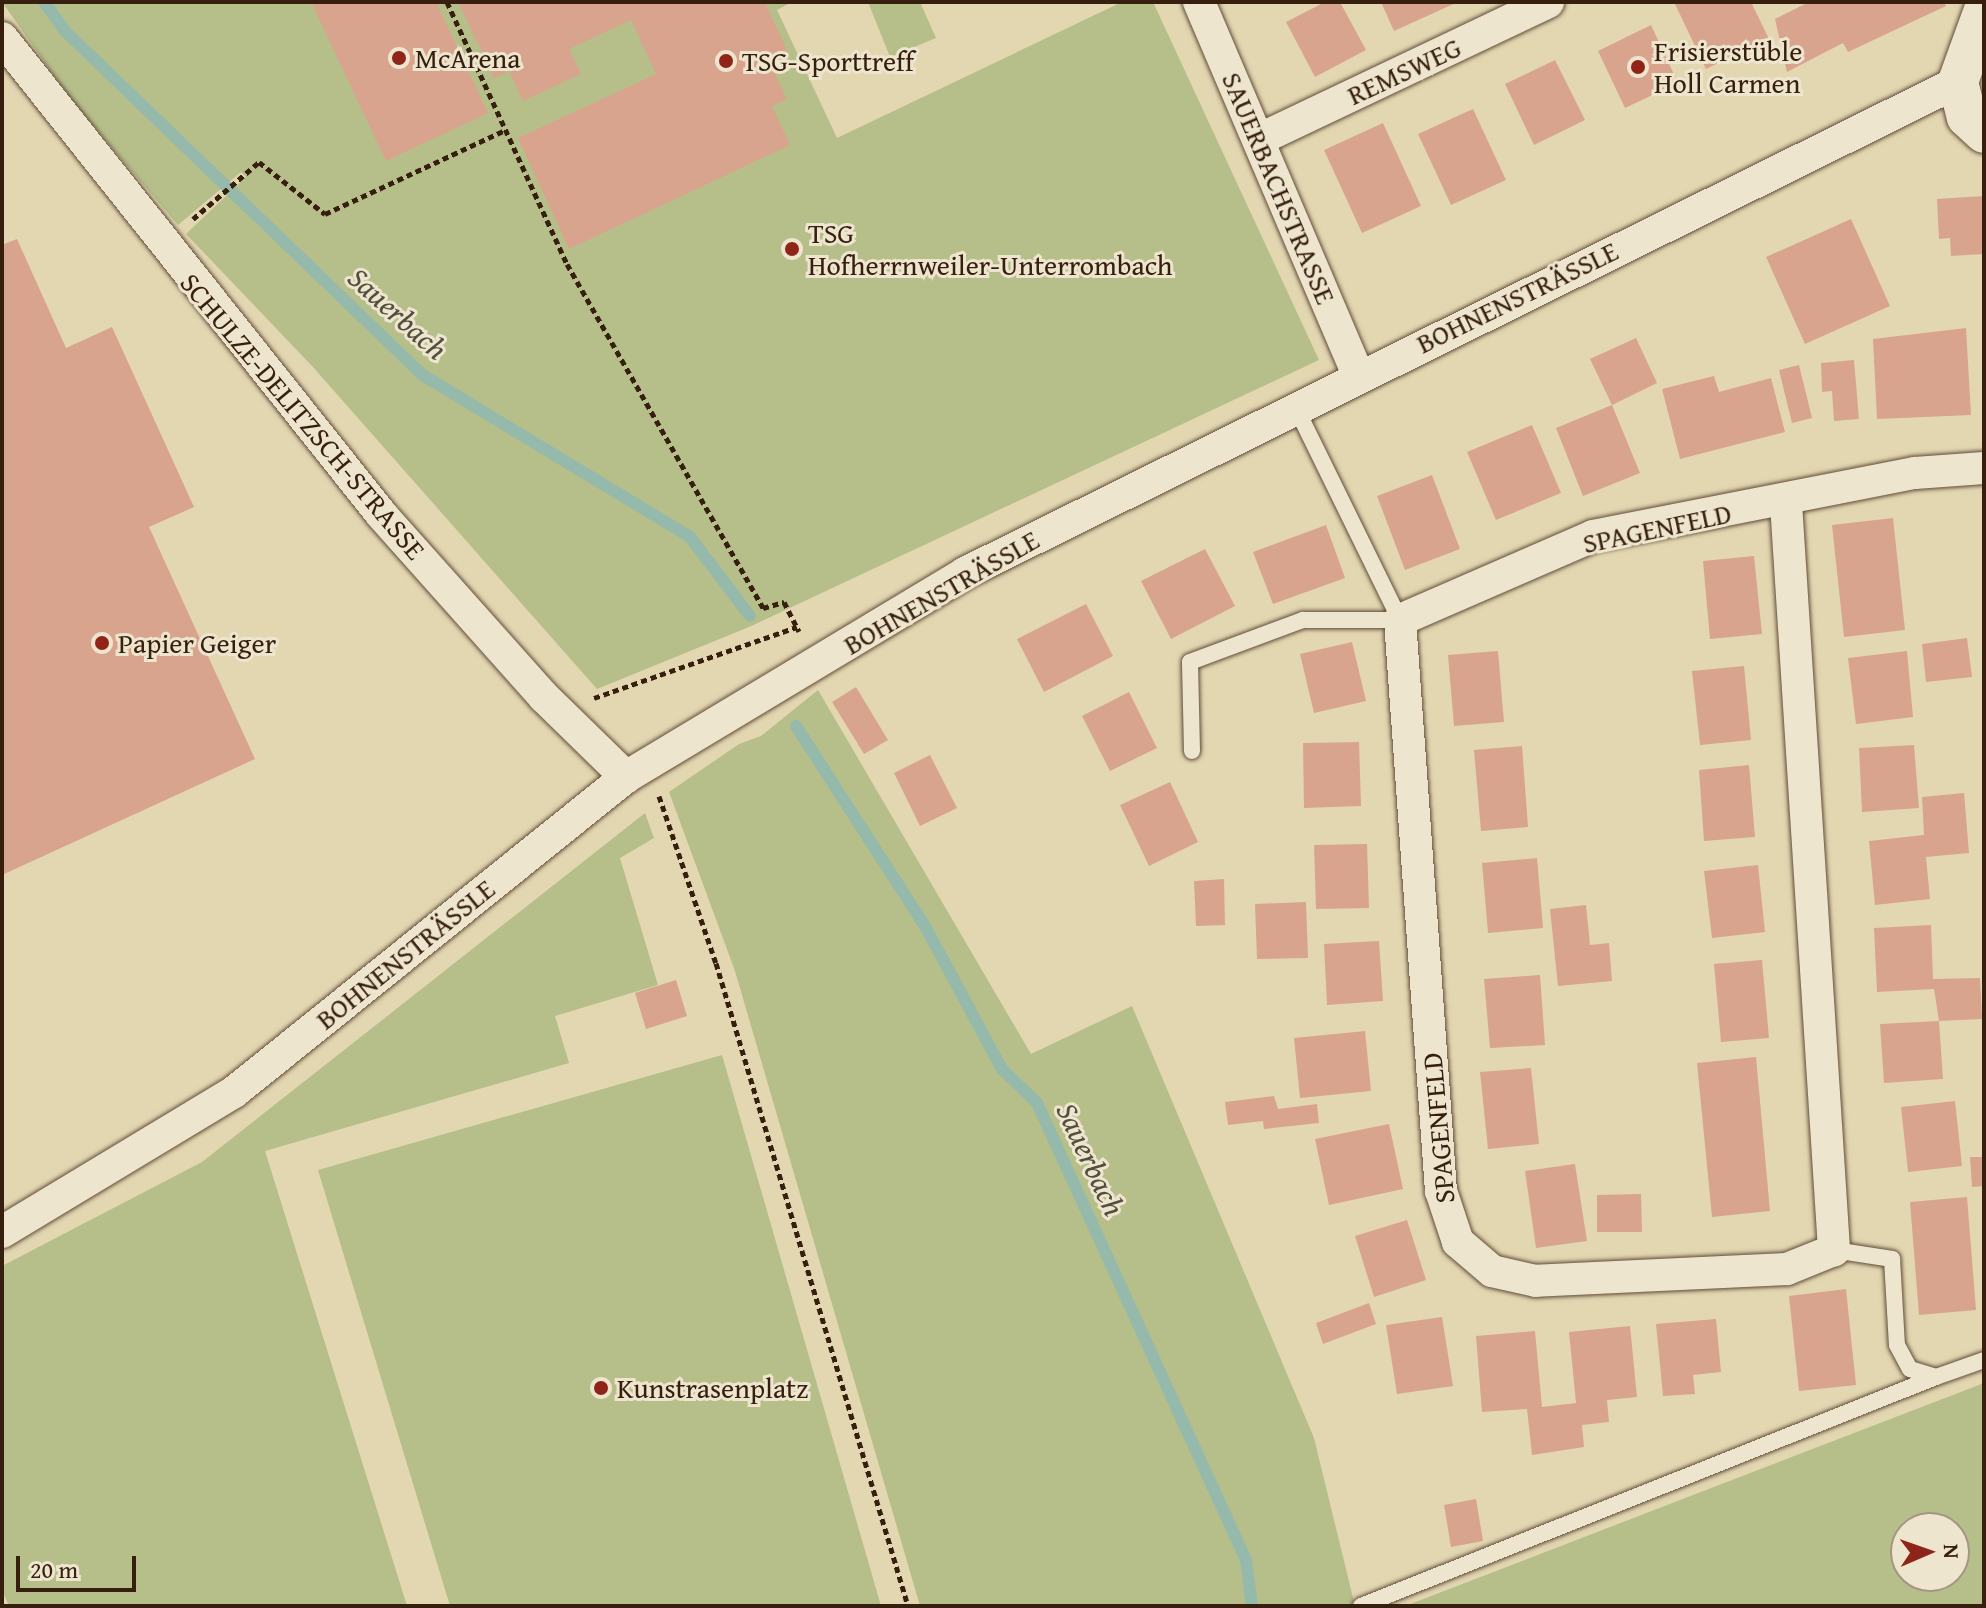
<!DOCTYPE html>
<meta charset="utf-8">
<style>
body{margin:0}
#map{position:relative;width:1986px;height:1608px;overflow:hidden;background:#e3d7b2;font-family:"Gentium Book Plus",serif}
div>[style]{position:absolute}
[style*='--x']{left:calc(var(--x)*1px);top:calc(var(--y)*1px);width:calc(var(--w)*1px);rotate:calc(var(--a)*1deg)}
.green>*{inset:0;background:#b6be8a}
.stream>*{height:12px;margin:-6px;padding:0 6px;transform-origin:6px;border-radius:6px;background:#95baab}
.building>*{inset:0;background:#d9a48d}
.path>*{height:5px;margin-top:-2.5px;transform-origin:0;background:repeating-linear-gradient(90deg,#371f0f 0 6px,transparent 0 10px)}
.roads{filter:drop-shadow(0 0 2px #624d38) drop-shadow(0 0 2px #624d38)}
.service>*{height:16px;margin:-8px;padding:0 8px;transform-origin:8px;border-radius:8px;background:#ede5cd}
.minor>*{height:32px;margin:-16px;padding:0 16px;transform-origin:16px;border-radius:16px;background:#ede5cd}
.tertiary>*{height:40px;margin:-20px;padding:0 20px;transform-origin:20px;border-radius:20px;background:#ede5cd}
.dots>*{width:22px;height:22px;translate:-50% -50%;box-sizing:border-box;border:4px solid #ede5cd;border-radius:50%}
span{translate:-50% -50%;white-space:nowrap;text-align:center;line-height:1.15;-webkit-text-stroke:6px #ede5cd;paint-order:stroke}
.poi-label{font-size:28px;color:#371f0f}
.left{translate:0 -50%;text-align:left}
.street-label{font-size:28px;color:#371f0f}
.water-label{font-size:30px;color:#534e3e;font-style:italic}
.frame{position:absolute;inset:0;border:4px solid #371f0f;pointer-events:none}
.north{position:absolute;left:1890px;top:1512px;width:80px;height:80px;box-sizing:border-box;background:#ede5cd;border:2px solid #a49681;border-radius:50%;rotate:88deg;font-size:22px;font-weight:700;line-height:32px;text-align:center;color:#371f0f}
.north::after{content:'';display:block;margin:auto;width:28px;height:36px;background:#8f2418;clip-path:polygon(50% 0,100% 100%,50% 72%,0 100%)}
.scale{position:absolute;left:16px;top:1556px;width:120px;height:36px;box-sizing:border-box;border:4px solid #371f0f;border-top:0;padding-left:10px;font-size:24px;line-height:28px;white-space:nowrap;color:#371f0f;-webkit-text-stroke:6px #ede5cd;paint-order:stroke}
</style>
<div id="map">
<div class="green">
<i style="clip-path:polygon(2px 2px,792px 2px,777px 10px,837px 138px,1122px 2px,1153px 2px,1319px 360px,749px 627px,597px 689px,312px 366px,186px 234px,246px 177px,241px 172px,178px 225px,72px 101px)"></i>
<i style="clip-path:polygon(868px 2px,920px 2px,936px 38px,890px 57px)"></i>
<i style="clip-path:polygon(818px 690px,1031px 1054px,1132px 1006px,1314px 1438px,1355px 1606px,920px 1606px,735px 971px,669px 792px,739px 744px,761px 736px)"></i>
<i style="clip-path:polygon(645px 813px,654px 838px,620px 858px,658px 985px,555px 1016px,569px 1063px,265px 1151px,407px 1606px,9px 1606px,2px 1590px,2px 1266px,202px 1162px)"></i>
<i style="clip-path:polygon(722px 1055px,881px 1606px,450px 1606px,318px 1170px)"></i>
<i style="clip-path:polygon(evenodd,1984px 1383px,1984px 1606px,1405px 1606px,1984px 1383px,1906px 1528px,1954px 1528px,1954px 1576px,1906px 1576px,1906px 1528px)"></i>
</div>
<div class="stream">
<i style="--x:44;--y:2;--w:36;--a:54"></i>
<i style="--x:65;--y:31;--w:494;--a:43.9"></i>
<i style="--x:421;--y:374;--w:315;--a:31.2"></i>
<i style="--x:690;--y:537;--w:99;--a:52.8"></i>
<i style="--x:796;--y:726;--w:240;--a:57.2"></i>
<i style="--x:926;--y:928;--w:160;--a:61.7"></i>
<i style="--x:1002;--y:1069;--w:49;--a:44.2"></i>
<i style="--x:1037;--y:1103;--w:503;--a:65.42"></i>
<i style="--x:1246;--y:1560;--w:46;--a:82.6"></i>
</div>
<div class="building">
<i style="clip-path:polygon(311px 2px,436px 2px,488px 113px,386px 161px)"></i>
<i style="clip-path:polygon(458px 2px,774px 2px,766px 5px,787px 50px,768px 59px,787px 99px,772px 106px,790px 145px,569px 249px,518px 138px,656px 74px,631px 20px,569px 49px,581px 74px,523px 101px,509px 71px,494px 78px)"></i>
<i style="clip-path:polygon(1325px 2px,1340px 2px,1366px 50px,1315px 77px,1286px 22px)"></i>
<i style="clip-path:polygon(1381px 2px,1458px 2px,1394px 31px)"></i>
<i style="clip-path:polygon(1674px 2px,1751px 2px,1769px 39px,1706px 69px)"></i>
<i style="clip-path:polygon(1809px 2px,1944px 2px,1946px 6px,1848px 52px,1843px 43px,1787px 72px,1775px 19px)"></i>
<i style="clip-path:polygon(1651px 25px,1678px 83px,1625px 108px,1598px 51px)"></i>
<i style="clip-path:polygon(1555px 60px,1585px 120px,1534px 145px,1505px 84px)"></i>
<i style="clip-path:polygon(1473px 109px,1506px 180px,1451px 205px,1418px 134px)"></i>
<i style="clip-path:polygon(1383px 123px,1421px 206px,1362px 233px,1324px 150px)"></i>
<i style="clip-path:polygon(1984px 196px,1984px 254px,1951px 256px,1950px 238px,1939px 239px,1937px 199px)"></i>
<i style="clip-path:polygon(1851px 219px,1890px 306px,1805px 344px,1766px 257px)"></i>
<i style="clip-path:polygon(17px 239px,66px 348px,112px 327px,194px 507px,149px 527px,255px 759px,2px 875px,2px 245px)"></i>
<i style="clip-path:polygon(1966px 328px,1971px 415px,1877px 419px,1873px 339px)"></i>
<i style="clip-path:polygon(1636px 338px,1657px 383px,1612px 405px,1640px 473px,1583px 496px,1556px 428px,1612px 405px,1590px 359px)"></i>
<i style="clip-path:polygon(1854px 360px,1859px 419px,1834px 421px,1832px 391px,1822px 392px,1821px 363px)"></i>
<i style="clip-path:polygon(1799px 365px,1812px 418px,1792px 423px,1779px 370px)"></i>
<i style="clip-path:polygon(1714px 376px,1719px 392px,1771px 378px,1785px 432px,1680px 459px,1662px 389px)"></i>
<i style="clip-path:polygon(1532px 425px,1561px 493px,1496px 520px,1467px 452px)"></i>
<i style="clip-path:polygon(1432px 475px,1460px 549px,1405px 570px,1377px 496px)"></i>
<i style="clip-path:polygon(1893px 518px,1905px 630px,1844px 637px,1832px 525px)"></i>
<i style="clip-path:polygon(1326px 525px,1345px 578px,1273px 604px,1253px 552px)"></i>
<i style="clip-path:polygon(1205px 549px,1235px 606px,1171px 639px,1141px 581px)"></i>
<i style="clip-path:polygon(1754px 556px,1762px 634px,1710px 639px,1703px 561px)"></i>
<i style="clip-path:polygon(1086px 604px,1113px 656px,1044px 692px,1017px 639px)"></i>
<i style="clip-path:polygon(1967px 638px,1972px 677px,1926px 682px,1922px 644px)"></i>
<i style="clip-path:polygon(1352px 642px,1366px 701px,1314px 713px,1300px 654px)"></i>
<i style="clip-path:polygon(1498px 651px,1504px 722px,1454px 726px,1448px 655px)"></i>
<i style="clip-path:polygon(1907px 651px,1913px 717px,1856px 724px,1848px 658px)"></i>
<i style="clip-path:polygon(1744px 666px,1751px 740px,1700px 745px,1692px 671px)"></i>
<i style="clip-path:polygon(856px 687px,888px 740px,864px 754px,832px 702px)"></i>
<i style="clip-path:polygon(1129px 692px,1157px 748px,1110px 771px,1082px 716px)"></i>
<i style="clip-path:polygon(1359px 742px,1361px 806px,1304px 808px,1303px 743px)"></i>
<i style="clip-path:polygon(1914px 745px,1919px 808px,1862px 812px,1859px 748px)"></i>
<i style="clip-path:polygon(1522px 746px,1528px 827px,1481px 831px,1474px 750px)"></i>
<i style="clip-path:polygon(930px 755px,957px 808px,920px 826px,894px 773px)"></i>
<i style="clip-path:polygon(1749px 765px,1755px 837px,1704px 841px,1699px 770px)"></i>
<i style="clip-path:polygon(1170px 782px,1198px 842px,1149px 866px,1120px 805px)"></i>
<i style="clip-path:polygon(1964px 793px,1969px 853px,1926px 857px,1930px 899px,1875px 905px,1869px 841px,1924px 835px,1922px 797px)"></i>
<i style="clip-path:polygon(1367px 844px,1369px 908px,1316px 909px,1314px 845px)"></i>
<i style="clip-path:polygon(1537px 858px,1543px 928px,1488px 933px,1482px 863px)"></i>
<i style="clip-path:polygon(1758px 865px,1765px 932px,1712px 938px,1704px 871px)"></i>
<i style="clip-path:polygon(1224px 879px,1225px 925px,1196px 926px,1194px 881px)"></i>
<i style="clip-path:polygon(1306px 902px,1308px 958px,1257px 959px,1255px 904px)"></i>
<i style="clip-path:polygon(1586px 905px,1590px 945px,1609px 943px,1612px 981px,1558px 986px,1550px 909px)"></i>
<i style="clip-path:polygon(1931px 925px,1933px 979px,1980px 978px,1982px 1019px,1939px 1021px,1943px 1079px,1884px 1083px,1880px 1024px,1939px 1021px,1934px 989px,1877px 992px,1874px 928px)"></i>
<i style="clip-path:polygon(1379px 941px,1383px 1001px,1327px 1005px,1324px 944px)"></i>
<i style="clip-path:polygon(1762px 960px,1769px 1038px,1721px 1042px,1714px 964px)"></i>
<i style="clip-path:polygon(1540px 975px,1545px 1045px,1490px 1048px,1484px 979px)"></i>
<i style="clip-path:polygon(676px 980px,687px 1016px,646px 1029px,635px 993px)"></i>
<i style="clip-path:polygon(1365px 1031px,1371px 1091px,1300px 1098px,1294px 1038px)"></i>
<i style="clip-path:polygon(1756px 1057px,1770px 1211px,1712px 1217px,1697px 1063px)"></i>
<i style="clip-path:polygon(1531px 1068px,1539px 1144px,1488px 1149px,1480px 1072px)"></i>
<i style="clip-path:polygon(1274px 1096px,1278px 1109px,1317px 1104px,1319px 1123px,1264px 1129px,1263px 1121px,1228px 1125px,1225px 1102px)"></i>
<i style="clip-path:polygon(1955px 1101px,1962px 1166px,1908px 1172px,1901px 1107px)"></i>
<i style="clip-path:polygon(1389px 1124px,1403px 1189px,1329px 1205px,1315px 1139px)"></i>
<i style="clip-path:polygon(1970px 1157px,1984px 1157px,1984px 1186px,1972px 1187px)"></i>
<i style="clip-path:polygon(1575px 1164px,1587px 1241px,1536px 1248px,1525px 1171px)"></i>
<i style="clip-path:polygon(1641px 1194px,1642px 1232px,1597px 1232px,1597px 1195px)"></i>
<i style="clip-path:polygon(1967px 1197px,1976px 1310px,1919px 1315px,1910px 1202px)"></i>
<i style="clip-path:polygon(1407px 1220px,1426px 1280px,1374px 1297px,1355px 1236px)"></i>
<i style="clip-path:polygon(1846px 1289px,1856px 1385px,1799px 1391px,1789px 1296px)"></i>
<i style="clip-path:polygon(1369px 1303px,1376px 1324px,1323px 1344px,1316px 1323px)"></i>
<i style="clip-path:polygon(1442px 1317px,1453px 1386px,1397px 1394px,1386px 1325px)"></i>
<i style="clip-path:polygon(1716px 1319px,1721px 1372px,1693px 1375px,1695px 1394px,1663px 1396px,1656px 1324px)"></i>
<i style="clip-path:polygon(1630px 1326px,1637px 1397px,1607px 1400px,1609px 1422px,1582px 1425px,1584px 1447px,1532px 1455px,1527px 1409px,1482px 1412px,1476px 1336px,1535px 1331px,1542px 1407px,1576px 1403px,1569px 1332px)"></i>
<i style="clip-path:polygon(1476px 1499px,1483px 1541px,1451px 1547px,1444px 1505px)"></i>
</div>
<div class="path">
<i style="--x:447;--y:2;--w:288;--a:65.4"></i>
<i style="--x:567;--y:264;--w:396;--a:60.3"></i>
<i style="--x:763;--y:608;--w:22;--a:-16"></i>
<i style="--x:784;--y:602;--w:33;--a:63"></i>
<i style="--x:193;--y:219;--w:87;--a:-40.8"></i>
<i style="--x:259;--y:162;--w:84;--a:38.2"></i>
<i style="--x:325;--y:214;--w:199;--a:-25"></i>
<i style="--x:594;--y:698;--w:215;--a:-19.3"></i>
<i style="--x:659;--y:796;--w:176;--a:71.2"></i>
<i style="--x:716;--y:963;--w:671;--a:73.37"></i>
</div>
<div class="roads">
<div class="service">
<i style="--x:1192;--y:751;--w:89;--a:-91.3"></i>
<i style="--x:1190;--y:662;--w:121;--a:-20.4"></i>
<i style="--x:1303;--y:620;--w:97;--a:0"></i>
<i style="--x:1400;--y:620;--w:238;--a:-116.1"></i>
<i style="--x:1834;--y:1250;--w:59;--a:8.8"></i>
<i style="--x:1892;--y:1259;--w:86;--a:86.7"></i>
<i style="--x:1897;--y:1345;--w:27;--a:62"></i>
<i style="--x:1910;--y:1369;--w:27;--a:17"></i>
<i style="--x:1936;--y:1377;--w:51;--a:-19.5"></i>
<i style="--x:1361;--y:1606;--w:619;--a:-21.72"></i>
</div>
<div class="minor">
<i style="--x:1199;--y:2;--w:405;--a:66.9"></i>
<i style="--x:2;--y:38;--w:608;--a:51.47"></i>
<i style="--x:381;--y:514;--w:245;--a:48.3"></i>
<i style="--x:544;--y:697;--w:115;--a:44.3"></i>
<i style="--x:1260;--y:139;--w:319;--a:-25.4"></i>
<i style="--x:1786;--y:503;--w:749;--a:86.32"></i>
<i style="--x:1834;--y:1250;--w:51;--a:158"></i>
<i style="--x:1787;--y:1269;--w:251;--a:177.3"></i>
<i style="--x:1536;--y:1281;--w:45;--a:-167.2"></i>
<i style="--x:1492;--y:1271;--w:45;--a:-139.5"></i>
<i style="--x:1458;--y:1242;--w:54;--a:-108.4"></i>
<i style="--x:1441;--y:1191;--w:572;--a:-94.11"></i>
<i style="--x:1400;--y:620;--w:210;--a:-23.5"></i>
<i style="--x:1593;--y:536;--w:328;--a:-11.1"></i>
<i style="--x:1915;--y:473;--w:69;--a:-4.1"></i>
<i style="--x:2;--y:1232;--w:271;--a:-31.1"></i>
<i style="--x:234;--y:1092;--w:503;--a:-38.78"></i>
<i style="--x:626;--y:777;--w:396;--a:-31"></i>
<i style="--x:965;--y:573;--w:1108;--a:-26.31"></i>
</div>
<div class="tertiary">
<i style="--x:1984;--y:10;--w:77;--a:109.9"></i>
<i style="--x:1958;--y:82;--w:36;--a:76"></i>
<i style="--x:1967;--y:117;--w:23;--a:43"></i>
</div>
</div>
<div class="dots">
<i style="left:399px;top:58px;background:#8f2418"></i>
<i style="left:726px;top:61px;background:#8f2418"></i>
<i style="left:1638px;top:67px;background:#8f2418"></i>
<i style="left:792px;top:249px;background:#8f2418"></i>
<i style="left:102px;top:643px;background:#8f2418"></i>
<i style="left:601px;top:1388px;background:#8f2418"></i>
</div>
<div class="poi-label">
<span class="left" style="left:1654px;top:67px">Frisierstüble<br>Holl Carmen</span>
<span class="left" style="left:415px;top:58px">McArena</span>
<span class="left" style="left:742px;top:61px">TSG-Sporttreff</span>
<span class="left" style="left:808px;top:249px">TSG<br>Hofherrnweiler-Unterrombach</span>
<span class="left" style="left:118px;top:643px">Papier Geiger</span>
<span class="left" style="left:617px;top:1388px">Kunstrasenplatz</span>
</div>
<div class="street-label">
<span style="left:1404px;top:71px;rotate:-25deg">REMSWEG</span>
<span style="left:1279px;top:188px;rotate:67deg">SAUERBACHSTRASSE</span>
<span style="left:1517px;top:297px;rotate:-26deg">BOHNENSTRÄSSLE</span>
<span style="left:303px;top:416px;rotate:50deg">SCHULZE-DELITZSCH-STRASSE</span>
<span style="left:1657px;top:528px;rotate:-12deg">SPAGENFELD</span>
<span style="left:941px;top:592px;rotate:-30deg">BOHNENSTRÄSSLE</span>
<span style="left:405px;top:954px;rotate:-39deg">BOHNENSTRÄSSLE</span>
<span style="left:1438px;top:1128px;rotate:-95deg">SPAGENFELD</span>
</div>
<div class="water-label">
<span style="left:398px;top:313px;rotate:42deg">Sauerbach</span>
<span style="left:1091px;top:1159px;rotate:65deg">Sauerbach</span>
</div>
<div class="frame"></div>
<div class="north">N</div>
<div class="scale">20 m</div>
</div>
